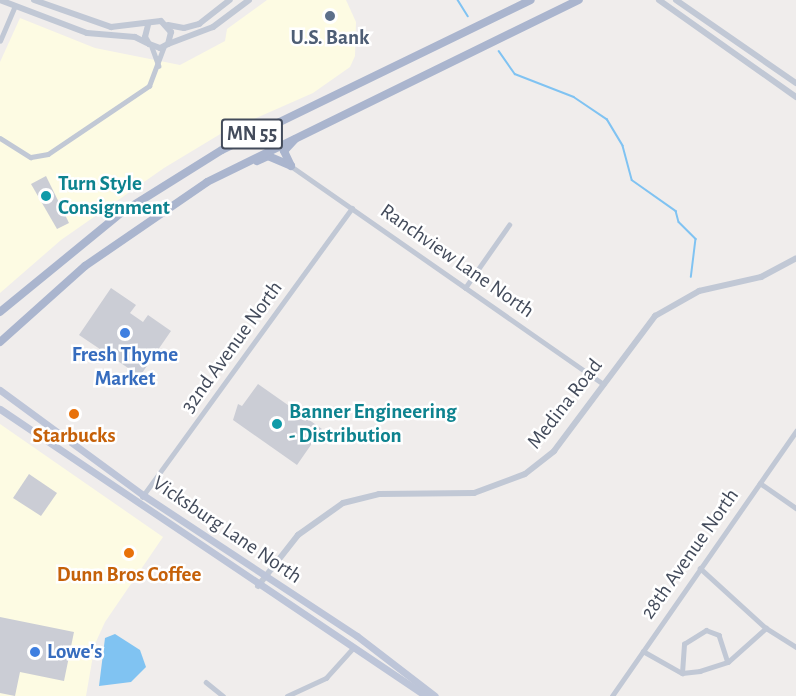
<!DOCTYPE html>
<style>
body{margin:0}
#map{position:relative;width:796px;height:696px;overflow:hidden;background:#f0edec;font-family:"Alegreya Sans",sans-serif}
div>[style]{position:absolute}
[style*='--x']{left:calc(var(--x)*1px);top:calc(var(--y)*1px);width:calc(var(--w)*1px);rotate:calc(var(--a)*1deg)}
.commercial>*{inset:0;background:#fdfbe3}
.water>*{inset:0;background:#80c3f2}
.stream>*{height:1.5px;margin:-0.75px;padding:0 0.75px;transform-origin:0.75px;border-radius:0.75px;background:#80c3f2}
.building>*{inset:0;background:#cbcdd5}
.minor>*{height:4.5px;margin:-2.25px;padding:0 2.25px;transform-origin:2.25px;border-radius:2.25px;background:#c1c8d5}
.tertiary>*{height:6px;margin:-3px;padding:0 3px;transform-origin:3px;border-radius:3px;background:#c1c8d5}
.secondary>*{height:7px;margin:-3.5px;padding:0 3.5px;transform-origin:3.5px;border-radius:3.5px;background:#bdc5d8}
.primary>*{height:8px;margin:-4px;padding:0 4px;transform-origin:4px;border-radius:4px;background:#aab5ce}
.dots>*{width:16px;height:16px;translate:-50% -50%;box-sizing:border-box;border:3px solid #fff;border-radius:50%}
span{translate:-50% -50%;white-space:nowrap;text-align:center;line-height:1.15;-webkit-text-stroke:5px #fff;paint-order:stroke}
.shield-label span{padding:2px 4px;background:#fff;border:2px solid;border-radius:4px;-webkit-text-stroke-width:0}
.shield-label{font-size:20px;color:#434b5b;font-weight:700}
.service-label{font-size:21px;color:#4e5e75;font-weight:700}
.culture-label{font-size:21px;color:#0d838f;font-weight:700}
.left{translate:0 -50%;text-align:left}
.street-label{font-size:21px;color:#434b5b}
.shop-label{font-size:21px;color:#366cbe;font-weight:700}
.food-label{font-size:21px;color:#c56008;font-weight:700}
</style>
<div id="map">
<div class="commercial">
<i style="clip-path:polygon(267px 0,346px 0,356px 22px,355px 56px,350px 67px,313px 93px,222px 133px,164px 168px,61px 240px,0 293px,0 62px,20px 18px,95px 48px,180px 65px,225px 41px,227px 29px)"></i>
<i style="clip-path:polygon(0 424px,163px 537px,105px 622px,95px 644px,86px 696px,0 696px)"></i>
</div>
<div class="water">
<i style="clip-path:polygon(115px 634px,140px 650px,146px 667px,131px 682px,99px 686px,105px 638px)"></i>
</div>
<div class="stream">
<i style="--x:458;--y:0;--w:19;--a:58"></i>
<i style="--x:499;--y:51;--w:28;--a:55"></i>
<i style="--x:515;--y:74;--w:63;--a:21.3"></i>
<i style="--x:574;--y:97;--w:40;--a:34"></i>
<i style="--x:607;--y:119;--w:31;--a:59"></i>
<i style="--x:623;--y:146;--w:35;--a:75"></i>
<i style="--x:632;--y:180;--w:54;--a:35.2"></i>
<i style="--x:676;--y:211;--w:11;--a:75"></i>
<i style="--x:679;--y:222;--w:24;--a:45"></i>
<i style="--x:696;--y:239;--w:38;--a:97"></i>
</div>
<div class="building">
<i style="clip-path:polygon(46px 176px,69px 223px,57px 229px,31px 184px)"></i>
<i style="clip-path:polygon(111px 288px,136px 305px,130px 313px,143px 322px,148px 315px,171px 331px,140px 376px,79px 335px)"></i>
<i style="clip-path:polygon(258px 384px,322px 429px,297px 465px,233px 420px,238px 404px,242px 406px)"></i>
<i style="clip-path:polygon(29px 474px,57px 493px,41px 516px,13px 498px)"></i>
<i style="clip-path:polygon(0 617px,74px 632px,64px 681px,20px 672px,15px 696px,0 693px)"></i>
</div>
<div class="minor">
<i style="--x:0;--y:41;--w:38;--a:-67"></i>
<i style="--x:152;--y:47;--w:20;--a:70"></i>
<i style="--x:0;--y:138;--w:36;--a:32"></i>
<i style="--x:31;--y:157;--w:17;--a:-10"></i>
<i style="--x:48;--y:154;--w:122;--a:-34"></i>
<i style="--x:149;--y:86;--w:43;--a:-69.4"></i>
<i style="--x:291;--y:166;--w:381;--a:34.9"></i>
<i style="--x:465;--y:288;--w:77;--a:-55.1"></i>
<i style="--x:760;--y:483;--w:44;--a:34.8"></i>
<i style="--x:142;--y:497;--w:357;--a:-54"></i>
<i style="--x:700;--y:568;--w:89;--a:42.3"></i>
<i style="--x:766;--y:628;--w:36;--a:32"></i>
<i style="--x:643;--y:651;--w:45;--a:29.4"></i>
<i style="--x:682;--y:673;--w:18;--a:-6"></i>
<i style="--x:700;--y:671;--w:29;--a:-18"></i>
<i style="--x:728;--y:662;--w:51;--a:-41.8"></i>
<i style="--x:682;--y:673;--w:29;--a:-86"></i>
<i style="--x:684;--y:644;--w:26;--a:-32"></i>
<i style="--x:706;--y:630;--w:14;--a:21"></i>
<i style="--x:719;--y:635;--w:28;--a:72"></i>
<i style="--x:206;--y:682;--w:22;--a:39"></i>
<i style="--x:287;--y:696;--w:43;--a:-24.8"></i>
<i style="--x:326;--y:678;--w:40;--a:-48"></i>
<i style="--x:612;--y:696;--w:323;--a:-55.2"></i>
</div>
<div class="tertiary">
<i style="--x:0;--y:0;--w:93;--a:20.8"></i>
<i style="--x:87;--y:33;--w:48;--a:4.8"></i>
<i style="--x:135;--y:37;--w:13;--a:27"></i>
<i style="--x:34;--y:0;--w:82;--a:19.3"></i>
<i style="--x:111;--y:27;--w:50;--a:-6.8"></i>
<i style="--x:161;--y:21;--w:15;--a:48"></i>
<i style="--x:171;--y:32;--w:12;--a:104"></i>
<i style="--x:168;--y:44;--w:9;--a:153"></i>
<i style="--x:160;--y:48;--w:12;--a:-160"></i>
<i style="--x:149;--y:44;--w:8;--a:-120"></i>
<i style="--x:145;--y:37;--w:12;--a:-76"></i>
<i style="--x:659;--y:0;--w:168;--a:35.3"></i>
<i style="--x:676;--y:0;--w:146;--a:34.7"></i>
<i style="--x:168;--y:25;--w:16;--a:11"></i>
<i style="--x:184;--y:28;--w:16;--a:-15"></i>
<i style="--x:199;--y:24;--w:39;--a:-38"></i>
<i style="--x:168;--y:44;--w:48;--a:-20.7"></i>
<i style="--x:213;--y:27;--w:45;--a:-36.9"></i>
<i style="--x:258;--y:586;--w:65;--a:-51.9"></i>
<i style="--x:298;--y:535;--w:55;--a:-35.4"></i>
<i style="--x:343;--y:503;--w:37;--a:-14"></i>
<i style="--x:379;--y:494;--w:95;--a:-0.6"></i>
<i style="--x:474;--y:493;--w:54;--a:-20.4"></i>
<i style="--x:525;--y:474;--w:37;--a:-38"></i>
<i style="--x:554;--y:451;--w:169;--a:-53.2"></i>
<i style="--x:655;--y:316;--w:51;--a:-29.6"></i>
<i style="--x:699;--y:291;--w:64;--a:-12.7"></i>
<i style="--x:761;--y:277;--w:40;--a:-28"></i>
</div>
<div class="secondary">
<i style="--x:0;--y:390;--w:177;--a:36.3"></i>
<i style="--x:143;--y:495;--w:256;--a:33.4"></i>
<i style="--x:357;--y:636;--w:98;--a:37.6"></i>
<i style="--x:0;--y:409;--w:514;--a:33.97"></i>
</div>
<div class="primary">
<i style="--x:257;--y:161;--w:12;--a:-24"></i>
<i style="--x:268;--y:156;--w:25;--a:23"></i>
<i style="--x:291;--y:166;--w:17;--a:-115"></i>
<i style="--x:284;--y:151;--w:16;--a:-47"></i>
<i style="--x:0;--y:312;--w:156;--a:-39.3"></i>
<i style="--x:121;--y:213;--w:119;--a:-32"></i>
<i style="--x:222;--y:150;--w:343;--a:-25.9"></i>
<i style="--x:0;--y:342;--w:114;--a:-41.8"></i>
<i style="--x:85;--y:266;--w:148;--a:-34.5"></i>
<i style="--x:207;--y:182;--w:414;--a:-26.1"></i>
</div>
<div class="dots">
<i style="left:330px;top:16px;background:#5c6f8a"></i>
<i style="left:46px;top:196px;background:#0f9aa8"></i>
<i style="left:125px;top:333px;background:#3f7fe0"></i>
<i style="left:74px;top:414px;background:#e8710a"></i>
<i style="left:277px;top:424px;background:#0f9aa8"></i>
<i style="left:129px;top:553px;background:#e8710a"></i>
<i style="left:35px;top:652px;background:#3f7fe0"></i>
</div>
<div class="shield-label">
<span style="left:252px;top:134px">MN 55</span>
</div>
<div class="service-label">
<span style="left:330px;top:38px">U.S. Bank</span>
</div>
<div class="culture-label">
<span class="left" style="left:58px;top:196px">Turn Style<br>Consignment</span>
<span class="left" style="left:289px;top:424px">Banner Engineering<br>- Distribution</span>
</div>
<div class="street-label">
<span style="left:457px;top:261px;rotate:35deg">Ranchview Lane North</span>
<span style="left:232px;top:347px;rotate:-54deg">32nd Avenue North</span>
<span style="left:565px;top:404px;rotate:-52deg">Medina Road</span>
<span style="left:227px;top:530px;rotate:34deg">Vicksburg Lane North</span>
<span style="left:690px;top:554px;rotate:-55deg">28th Avenue North</span>
</div>
<div class="shop-label">
<span style="left:125px;top:367px">Fresh Thyme<br>Market</span>
<span class="left" style="left:47px;top:652px">Lowe's</span>
</div>
<div class="food-label">
<span style="left:74px;top:436px">Starbucks</span>
<span style="left:129px;top:575px">Dunn Bros Coffee</span>
</div>
</div>
